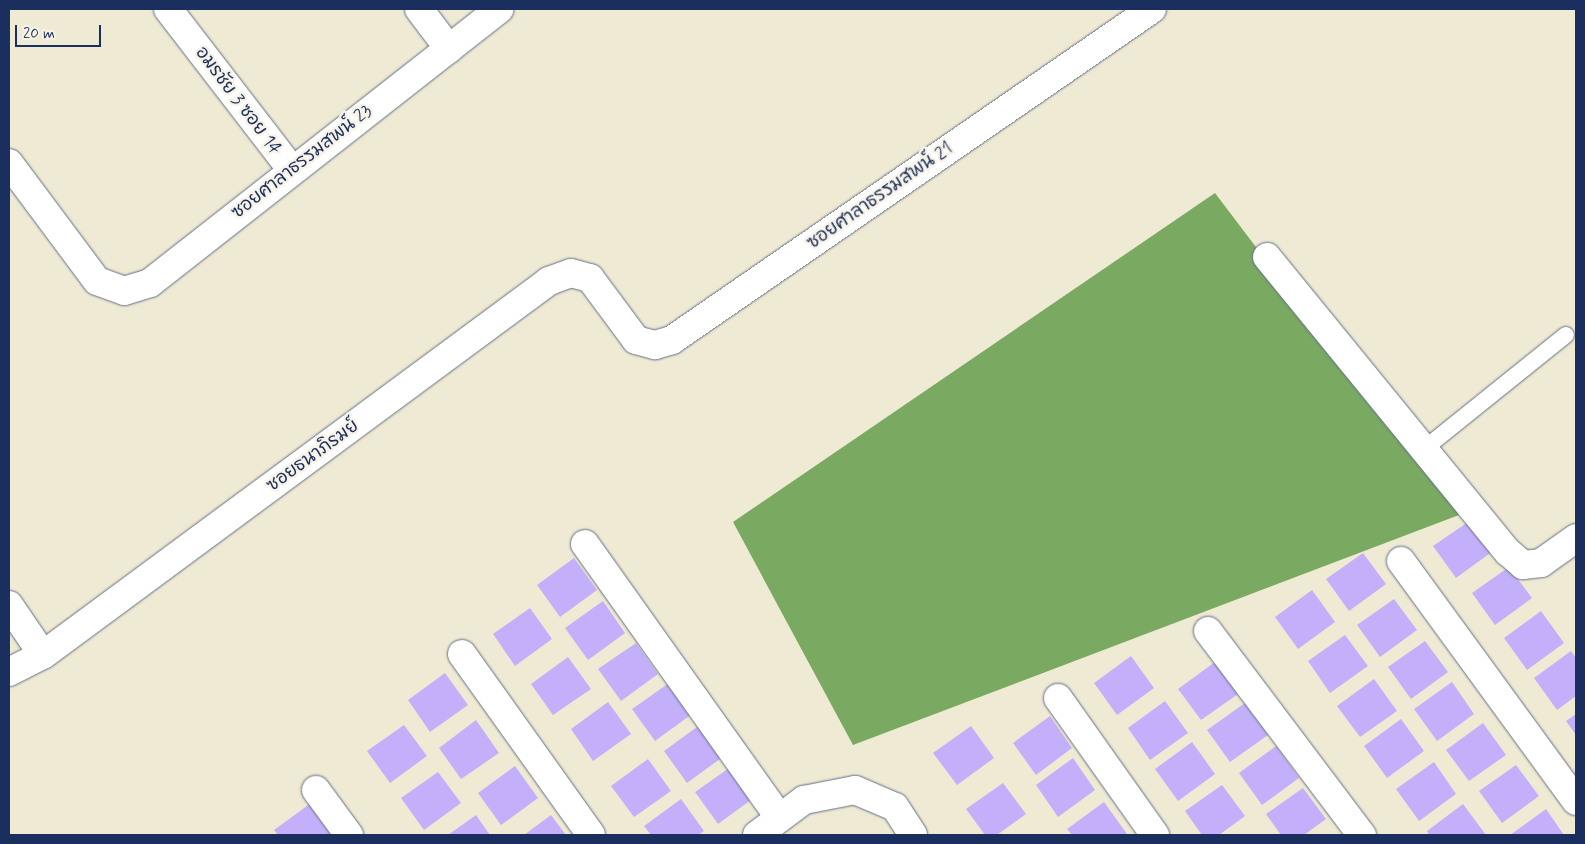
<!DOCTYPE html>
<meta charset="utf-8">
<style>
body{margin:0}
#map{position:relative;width:1585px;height:844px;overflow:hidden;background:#efead3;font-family:Mynerve,"Playpen Sans Thai",sans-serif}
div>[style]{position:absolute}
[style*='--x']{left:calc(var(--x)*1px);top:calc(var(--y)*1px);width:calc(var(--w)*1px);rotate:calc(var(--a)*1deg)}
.forest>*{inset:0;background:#7aa962}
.building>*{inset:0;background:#c4b0fa}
.roads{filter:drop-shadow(0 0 1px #657087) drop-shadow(0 0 1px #657087)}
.service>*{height:16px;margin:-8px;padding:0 8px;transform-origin:8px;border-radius:8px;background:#fff}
.minor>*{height:28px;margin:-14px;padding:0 14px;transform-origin:14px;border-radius:14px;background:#fff}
span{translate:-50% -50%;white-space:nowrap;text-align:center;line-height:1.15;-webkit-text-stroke:5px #f7f3e8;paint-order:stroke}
.street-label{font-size:18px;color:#1b2f5e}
.frame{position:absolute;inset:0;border:10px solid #1b2f5e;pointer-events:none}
.scale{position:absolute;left:15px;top:25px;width:86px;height:22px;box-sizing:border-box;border:2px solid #1b2f5e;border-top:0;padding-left:6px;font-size:15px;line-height:18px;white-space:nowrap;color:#1b2f5e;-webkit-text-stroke:4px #f7f3e8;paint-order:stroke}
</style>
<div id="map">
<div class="forest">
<i style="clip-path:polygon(1215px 193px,1459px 515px,853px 745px,733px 522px)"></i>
</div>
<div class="building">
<i style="clip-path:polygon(1471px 520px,1493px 551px,1456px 578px,1433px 546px)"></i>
<i style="clip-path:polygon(1363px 553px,1386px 584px,1349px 611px,1326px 579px)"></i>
<i style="clip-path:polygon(574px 558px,597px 590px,560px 617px,537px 585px)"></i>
<i style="clip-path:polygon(1509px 567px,1532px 598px,1495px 625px,1472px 593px)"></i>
<i style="clip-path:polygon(1312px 590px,1335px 622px,1298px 649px,1275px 617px)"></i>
<i style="clip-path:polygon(1394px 599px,1417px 630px,1380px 657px,1357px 625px)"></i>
<i style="clip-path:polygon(603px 601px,625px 633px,588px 660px,565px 628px)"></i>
<i style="clip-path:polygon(530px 608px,552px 639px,515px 666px,493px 634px)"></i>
<i style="clip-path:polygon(1541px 611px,1564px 643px,1527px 670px,1504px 638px)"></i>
<i style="clip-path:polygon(1345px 635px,1368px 666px,1330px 693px,1308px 661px)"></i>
<i style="clip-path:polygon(1425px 641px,1448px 672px,1411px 699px,1388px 667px)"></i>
<i style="clip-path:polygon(636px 643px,658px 674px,621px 701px,598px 669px)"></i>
<i style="clip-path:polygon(1571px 651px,1576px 658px,1576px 696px,1557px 710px,1534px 678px)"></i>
<i style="clip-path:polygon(1131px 656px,1154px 688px,1117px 715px,1094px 683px)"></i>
<i style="clip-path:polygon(568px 657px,591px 689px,553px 715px,531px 684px)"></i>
<i style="clip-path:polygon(1215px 662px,1238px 694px,1201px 720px,1178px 689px)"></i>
<i style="clip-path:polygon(445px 673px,468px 705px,430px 732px,408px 700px)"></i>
<i style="clip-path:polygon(1374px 679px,1397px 711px,1360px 737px,1337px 706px)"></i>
<i style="clip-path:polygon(1452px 682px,1474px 714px,1437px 741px,1414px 709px)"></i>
<i style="clip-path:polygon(669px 683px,692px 714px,655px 741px,632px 709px)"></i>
<i style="clip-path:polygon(1165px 701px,1188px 733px,1150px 760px,1128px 728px)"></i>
<i style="clip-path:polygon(608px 702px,631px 734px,593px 761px,571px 729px)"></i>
<i style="clip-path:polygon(1245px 703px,1268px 735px,1230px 762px,1207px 730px)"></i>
<i style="clip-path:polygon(1576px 714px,1576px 735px,1566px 721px)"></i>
<i style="clip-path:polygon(1050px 716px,1072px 748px,1036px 775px,1013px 743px)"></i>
<i style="clip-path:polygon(1401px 719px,1424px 751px,1387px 778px,1364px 746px)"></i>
<i style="clip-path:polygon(476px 720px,499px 753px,461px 779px,439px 748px)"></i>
<i style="clip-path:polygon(1483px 723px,1506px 755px,1469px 781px,1446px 750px)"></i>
<i style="clip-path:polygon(701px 724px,724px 756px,687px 783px,664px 751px)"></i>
<i style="clip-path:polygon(404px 725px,427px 756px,390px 783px,367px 751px)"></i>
<i style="clip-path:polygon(971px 726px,994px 758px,957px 785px,933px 753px)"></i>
<i style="clip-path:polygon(1192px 742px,1215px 774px,1178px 801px,1155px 769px)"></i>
<i style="clip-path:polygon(1276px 746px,1299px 778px,1262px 805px,1239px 773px)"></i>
<i style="clip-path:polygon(1073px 758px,1095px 790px,1058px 817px,1036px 785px)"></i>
<i style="clip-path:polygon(648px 759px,671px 791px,634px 817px,611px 786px)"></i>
<i style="clip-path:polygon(1434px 762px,1456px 794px,1419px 821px,1396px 789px)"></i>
<i style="clip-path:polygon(1516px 765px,1539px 796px,1502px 823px,1479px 791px)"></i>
<i style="clip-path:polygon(515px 766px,538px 798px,501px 825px,478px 793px)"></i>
<i style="clip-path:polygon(732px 766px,755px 797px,718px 824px,695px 792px)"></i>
<i style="clip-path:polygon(438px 772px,461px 803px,424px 830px,401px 798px)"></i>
<i style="clip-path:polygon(1003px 783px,1026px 814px,997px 835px,985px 835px,966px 809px)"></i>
<i style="clip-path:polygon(1222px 785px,1245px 816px,1219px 835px,1202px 835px,1185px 811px)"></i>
<i style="clip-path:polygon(1303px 788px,1326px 819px,1304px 835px,1281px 835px,1266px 814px)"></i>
<i style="clip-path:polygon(681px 799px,704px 831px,698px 835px,651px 835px,644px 826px)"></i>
<i style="clip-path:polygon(1104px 802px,1127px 834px,1072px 835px,1067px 829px)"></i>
<i style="clip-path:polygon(311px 803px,334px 835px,278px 835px,274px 830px)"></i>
<i style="clip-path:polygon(1463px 804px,1486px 835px,1429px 835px,1427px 831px)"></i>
<i style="clip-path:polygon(1546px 809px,1564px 835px,1510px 835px)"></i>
<i style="clip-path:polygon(476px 815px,490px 835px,448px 835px)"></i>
<i style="clip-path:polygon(551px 815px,566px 835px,524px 835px)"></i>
</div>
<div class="roads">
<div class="service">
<i style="--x:1424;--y:449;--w:182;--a:-38.8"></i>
</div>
<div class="minor">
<i style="--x:168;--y:9;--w:202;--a:52.4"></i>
<i style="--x:419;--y:9;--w:50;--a:53.1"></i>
<i style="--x:9;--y:163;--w:147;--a:53.3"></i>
<i style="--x:97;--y:281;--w:29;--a:20"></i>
<i style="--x:124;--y:291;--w:27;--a:-17"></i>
<i style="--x:150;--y:283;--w:444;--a:-38.1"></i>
<i style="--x:1267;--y:257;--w:381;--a:50.8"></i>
<i style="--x:1508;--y:552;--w:20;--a:41"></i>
<i style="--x:1523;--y:565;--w:18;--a:-6"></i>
<i style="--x:1541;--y:563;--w:43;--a:-35.5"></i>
<i style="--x:585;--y:544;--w:336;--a:54.6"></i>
<i style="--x:1401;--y:561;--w:297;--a:53.9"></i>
<i style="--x:9;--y:605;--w:60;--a:55.8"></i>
<i style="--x:1208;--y:631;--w:256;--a:53"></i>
<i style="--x:462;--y:654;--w:222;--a:54.5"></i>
<i style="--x:9;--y:672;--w:38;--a:-27"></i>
<i style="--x:43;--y:655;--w:629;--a:-36.47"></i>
<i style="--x:549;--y:281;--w:23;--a:-20"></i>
<i style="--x:571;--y:273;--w:20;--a:15"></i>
<i style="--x:590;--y:278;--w:77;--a:53.4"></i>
<i style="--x:636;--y:340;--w:20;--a:15"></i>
<i style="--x:655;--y:345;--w:18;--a:-16"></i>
<i style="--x:672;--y:340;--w:583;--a:-34.59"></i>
<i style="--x:1058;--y:698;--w:168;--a:54.7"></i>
<i style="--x:316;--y:790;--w:56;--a:53.7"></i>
<i style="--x:757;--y:835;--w:59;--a:-36.7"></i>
<i style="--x:804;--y:800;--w:52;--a:-11.1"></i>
<i style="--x:855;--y:790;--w:43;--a:23"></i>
<i style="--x:895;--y:807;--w:33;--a:57"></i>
</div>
</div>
<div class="street-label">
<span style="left:238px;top:101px;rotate:53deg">อมรชัย 3 ซอย 14</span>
<span style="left:302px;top:162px;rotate:-38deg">ซอยศาลาธรรมสพน์ 23</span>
<span style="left:880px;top:196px;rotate:-35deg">ซอยศาลาธรรมสพน์ 21</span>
<span style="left:313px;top:456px;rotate:-36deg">ซอยธนาภิรมย์</span>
</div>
<div class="frame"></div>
<div class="scale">20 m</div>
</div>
